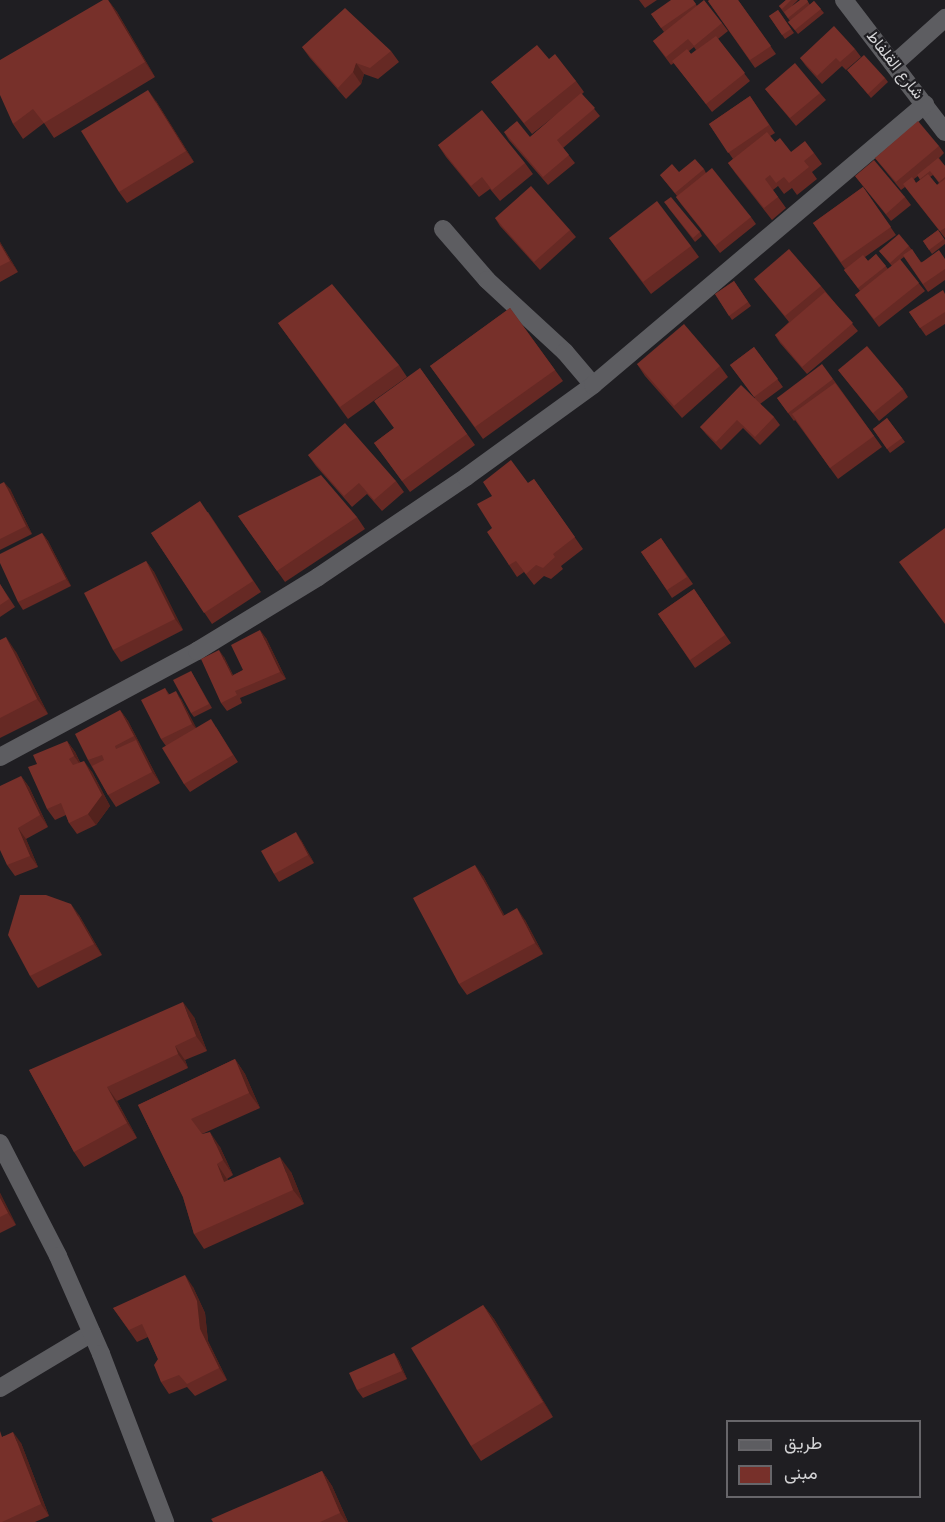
<!DOCTYPE html>
<meta charset="utf-8">
<style>
body{margin:0}
#map{position:relative;width:945px;height:1522px;overflow:hidden;background:#1f1e22;font-family:Arial,Vazirmatn,sans-serif}
div>[style]{position:absolute}
[style*='--x']{left:calc(var(--x)*1px);top:calc(var(--y)*1px);width:calc(var(--w)*1px);rotate:calc(var(--a)*1deg)}
.street>*{height:18px;margin:-9px;padding:0 9px;transform-origin:9px;border-radius:9px;background:#5d5d61}
.secondary>*{height:18px;margin:-9px;padding:0 9px;transform-origin:9px;border-radius:9px;background:#5d5d61}
.wall>*{inset:0;background:#662924}
.shaded-wall>*{inset:0;background:#53221d}
.building>*{inset:0;background:#77302a}
span{translate:-50% -50%;white-space:nowrap;text-align:center;line-height:1.15;-webkit-text-stroke:4.5px #1f1e22;paint-order:stroke}
.street-label{font-size:16px;color:#d3d3d5}
.legend{position:absolute;left:726px;top:1420px;width:195px;height:78px;box-sizing:border-box;background:#1f1e22;border:2px solid #67666a;margin:0;padding:8px 10px;list-style:none;font-size:18px;color:#d3d3d5}
.legend li{display:flex;align-items:center;gap:12px;height:30px}
.legend b{width:30px;border:2px solid #67666a}
</style>
<div id="map">
<div class="street">
<i style="--x:844;--y:0;--w:166;--a:52.6"></i>
<i style="--x:894;--y:64;--w:69;--a:-42"></i>
<i style="--x:443;--y:229;--w:67;--a:49.2"></i>
<i style="--x:487;--y:280;--w:106;--a:42.7"></i>
<i style="--x:565;--y:352;--w:43;--a:49.7"></i>
<i style="--x:0;--y:757;--w:224;--a:-28.3"></i>
<i style="--x:197;--y:651;--w:142;--a:-31.4"></i>
<i style="--x:318;--y:577;--w:179;--a:-34"></i>
<i style="--x:466;--y:477;--w:157;--a:-35.9"></i>
<i style="--x:593;--y:385;--w:435;--a:-40.2"></i>
<i style="--x:0;--y:1388;--w:107;--a:-30.9"></i>
</div>
<div class="secondary">
<i style="--x:0;--y:1143;--w:127;--a:62.8"></i>
<i style="--x:58;--y:1256;--w:107;--a:66.3"></i>
<i style="--x:101;--y:1354;--w:180;--a:69.1"></i>
</div>
<div class="wall">
<i style="clip-path:polygon(108px 0,117px 12px,155px 77px,54px 138px,44px 123px,23px 139px,13px 124px)"></i>
<i style="clip-path:polygon(639px 0,657px 0,645px 8px)"></i>
<i style="clip-path:polygon(evenodd,693px 0,697px 6px,722px 23px,728px 31px,718px 39px,750px 81px,712px 112px,674px 63px,671px 65px,653px 41px,664px 32px,651px 14px,693px 0,694px 47px,696px 50px,691px 54px,689px 51px,694px 47px)"></i>
<i style="clip-path:polygon(738px 0,776px 54px,755px 68px,708px 1px)"></i>
<i style="clip-path:polygon(786px 0,798px 0,792px 6px,807px 0,810px 5px,814px 1px,824px 13px,798px 34px,788px 22px,790px 21px,779px 6px)"></i>
<i style="clip-path:polygon(778px 10px,794px 33px,785px 39px,769px 16px)"></i>
<i style="clip-path:polygon(302px 47px,391px 51px,399px 62px,378px 79px,364px 74px,361px 84px,346px 99px,310px 58px)"></i>
<i style="clip-path:polygon(855px 49px,861px 57px,846px 70px,842px 66px,822px 84px,806px 66px,800px 58px)"></i>
<i style="clip-path:polygon(549px 59px,576px 81px,584px 92px,582px 94px,600px 116px,563px 148px,575px 163px,548px 185px,509px 140px,504px 132px,530px 137px,556px 115px,532px 134px,491px 82px)"></i>
<i style="clip-path:polygon(847px 70px,885px 78px,888px 82px,871px 98px)"></i>
<i style="clip-path:polygon(765px 89px,820px 93px,826px 100px,796px 126px)"></i>
<i style="clip-path:polygon(750px 96px,775px 133px,770px 136px,775px 142px,791px 152px,814px 153px,822px 164px,812px 172px,817px 179px,797px 195px,792px 188px,784px 194px,778px 186px,773px 190px,786px 208px,772px 220px,736px 174px,728px 163px,733px 159px,709px 124px)"></i>
<i style="clip-path:polygon(156px 101px,194px 162px,127px 203px,119px 192px)"></i>
<i style="clip-path:polygon(438px 145px,525px 163px,533px 174px,500px 201px,490px 189px,479px 197px,446px 157px)"></i>
<i style="clip-path:polygon(evenodd,939px 146px,944px 153px,939px 158px,945px 166px,945px 238px,905px 187px,901px 190px,875px 158px,939px 146px,933px 175px,939px 183px,937px 185px,930px 177px,933px 175px,939px 146px,918px 176px,920px 180px,916px 183px,914px 179px,918px 176px)"></i>
<i style="clip-path:polygon(704px 169px,706px 173px,751px 217px,756px 224px,720px 253px,681px 204px,676px 197px,677px 196px,660px 175px)"></i>
<i style="clip-path:polygon(855px 176px,905px 197px,911px 205px,891px 221px)"></i>
<i style="clip-path:polygon(863px 187px,896px 235px,865px 257px,868px 261px,876px 254px,888px 269px,892px 266px,879px 251px,909px 246px,921px 262px,945px 259px,945px 280px,928px 292px,904px 257px,900px 260px,925px 291px,879px 327px,855px 295px,860px 291px,844px 270px,845px 269px,813px 223px)"></i>
<i style="clip-path:polygon(667px 206px,700px 232px,702px 236px,695px 242px)"></i>
<i style="clip-path:polygon(495px 218px,570px 230px,576px 237px,540px 270px,500px 226px)"></i>
<i style="clip-path:polygon(938px 230px,945px 240px,945px 244px,932px 254px,923px 241px)"></i>
<i style="clip-path:polygon(609px 238px,691px 246px,699px 257px,651px 294px)"></i>
<i style="clip-path:polygon(0 242px,18px 272px,0 282px)"></i>
<i style="clip-path:polygon(754px 279px,821px 286px,858px 331px,807px 374px,780px 343px,775px 335px,789px 322px)"></i>
<i style="clip-path:polygon(734px 281px,751px 306px,732px 320px,715px 294px)"></i>
<i style="clip-path:polygon(945px 294px,945px 324px,926px 336px,909px 312px)"></i>
<i style="clip-path:polygon(510px 308px,563px 381px,483px 439px,430px 366px)"></i>
<i style="clip-path:polygon(278px 323px,399px 365px,407px 377px,348px 419px)"></i>
<i style="clip-path:polygon(754px 347px,783px 387px,760px 404px,774px 417px,780px 425px,760px 445px,743px 428px,721px 450px,706px 434px,700px 427px,755px 398px,730px 365px)"></i>
<i style="clip-path:polygon(637px 364px,720px 366px,728px 377px,682px 418px,645px 376px)"></i>
<i style="clip-path:polygon(420px 368px,475px 445px,410px 492px,374px 443px,394px 428px)"></i>
<i style="clip-path:polygon(838px 370px,903px 389px,908px 397px,879px 421px)"></i>
<i style="clip-path:polygon(833px 379px,882px 447px,838px 479px,795px 420px,794px 421px,777px 398px)"></i>
<i style="clip-path:polygon(887px 418px,905px 442px,890px 453px,873px 429px)"></i>
<i style="clip-path:polygon(308px 455px,396px 481px,404px 492px,382px 511px,367px 494px,352px 507px,316px 466px)"></i>
<i style="clip-path:polygon(534px 479px,583px 549px,561px 566px,563px 569px,551px 579px,544px 576px,534px 585px,524px 572px,517px 577px,509px 565px,492px 528px,528px 483px)"></i>
<i style="clip-path:polygon(0 484px,10px 489px,32px 534px,0 550px)"></i>
<i style="clip-path:polygon(208px 512px,261px 592px,212px 624px,151px 533px)"></i>
<i style="clip-path:polygon(238px 516px,357px 517px,365px 529px,285px 582px)"></i>
<i style="clip-path:polygon(42px 533px,48px 541px,71px 586px,23px 610px,18px 602px)"></i>
<i style="clip-path:polygon(661px 538px,693px 584px,672px 598px,641px 552px)"></i>
<i style="clip-path:polygon(146px 561px,154px 572px,183px 630px,121px 662px,113px 650px)"></i>
<i style="clip-path:polygon(0 584px,15px 607px,0 617px)"></i>
<i style="clip-path:polygon(694px 589px,731px 643px,695px 668px,658px 614px)"></i>
<i style="clip-path:polygon(266px 638px,286px 679px,240px 698px,242px 703px,227px 711px,221px 703px,224px 657px,233px 675px,243px 670px)"></i>
<i style="clip-path:polygon(0 640px,16px 652px,48px 714px,0 738px)"></i>
<i style="clip-path:polygon(191px 671px,212px 708px,194px 717px,191px 713px)"></i>
<i style="clip-path:polygon(165px 688px,169px 694px,181px 699px,196px 728px,216px 727px,238px 762px,190px 792px,184px 784px,166px 746px,161px 739px)"></i>
<i style="clip-path:polygon(120px 710px,128px 721px,160px 783px,116px 807px,108px 795px,88px 760px)"></i>
<i style="clip-path:polygon(67px 741px,75px 752px,80px 762px,92px 772px,110px 806px,96px 825px,77px 834px,69px 823px,66px 815px,55px 820px,47px 809px)"></i>
<i style="clip-path:polygon(21px 776px,29px 787px,48px 827px,26px 839px,38px 867px,15px 876px,7px 865px)"></i>
<i style="clip-path:polygon(301px 840px,314px 863px,279px 882px,274px 874px)"></i>
<i style="clip-path:polygon(483px 876px,504px 915px,525px 920px,543px 954px,467px 995px,459px 984px)"></i>
<i style="clip-path:polygon(79px 915px,102px 955px,38px 988px,30px 976px)"></i>
<i style="clip-path:polygon(194px 1017px,207px 1051px,185px 1060px,188px 1068px,117px 1101px,137px 1138px,84px 1167px,74px 1152px,29px 1070px)"></i>
<i style="clip-path:polygon(235px 1059px,245px 1074px,260px 1108px,202px 1134px,220px 1147px,233px 1175px,227px 1179px,228px 1180px,291px 1172px,304px 1204px,204px 1249px,194px 1234px,183px 1197px,138px 1105px)"></i>
<i style="clip-path:polygon(0 1193px,16px 1225px,0 1233px)"></i>
<i style="clip-path:polygon(193px 1287px,205px 1313px,208px 1341px,227px 1380px,195px 1396px,187px 1387px,169px 1394px,161px 1382px,158px 1359px,148px 1337px,137px 1342px,113px 1308px)"></i>
<i style="clip-path:polygon(483px 1305px,494px 1319px,553px 1417px,481px 1461px,471px 1446px)"></i>
<i style="clip-path:polygon(394px 1353px,399px 1361px,407px 1379px,363px 1398px,357px 1390px)"></i>
<i style="clip-path:polygon(3px 1436px,21px 1443px,49px 1516px,35px 1522px,0 1522px)"></i>
<i style="clip-path:polygon(322px 1471px,332px 1486px,348px 1522px,213px 1522px)"></i>
</div>
<div class="shaded-wall">
<i style="clip-path:polygon(108px 0,117px 12px,155px 77px,145px 62px)"></i>
<i style="clip-path:polygon(356px 63px,364px 74px,361px 84px,353px 72px)"></i>
<i style="clip-path:polygon(148px 90px,156px 101px,194px 162px,186px 151px)"></i>
<i style="clip-path:polygon(0 242px,18px 272px,10px 261px,0 244px)"></i>
<i style="clip-path:polygon(4px 482px,10px 489px,32px 534px,26px 526px)"></i>
<i style="clip-path:polygon(42px 533px,48px 541px,71px 586px,66px 579px)"></i>
<i style="clip-path:polygon(146px 561px,154px 572px,183px 630px,175px 619px)"></i>
<i style="clip-path:polygon(260px 630px,266px 638px,286px 679px,280px 672px)"></i>
<i style="clip-path:polygon(6px 637px,16px 652px,48px 714px,37px 699px)"></i>
<i style="clip-path:polygon(219px 650px,224px 657px,237px 684px,232px 676px)"></i>
<i style="clip-path:polygon(176px 691px,181px 699px,198px 731px,192px 724px)"></i>
<i style="clip-path:polygon(120px 710px,128px 721px,142px 748px,134px 736px)"></i>
<i style="clip-path:polygon(136px 740px,144px 752px,160px 783px,152px 772px)"></i>
<i style="clip-path:polygon(67px 741px,75px 752px,82px 767px,74px 756px)"></i>
<i style="clip-path:polygon(84px 761px,92px 772px,110px 806px,96px 825px,88px 814px)"></i>
<i style="clip-path:polygon(21px 776px,29px 787px,48px 827px,40px 815px)"></i>
<i style="clip-path:polygon(18px 828px,26px 839px,38px 867px,30px 856px)"></i>
<i style="clip-path:polygon(296px 832px,301px 840px,314px 863px,308px 855px)"></i>
<i style="clip-path:polygon(475px 865px,483px 876px,511px 927px,503px 916px)"></i>
<i style="clip-path:polygon(71px 904px,79px 915px,102px 955px,94px 944px)"></i>
<i style="clip-path:polygon(517px 908px,525px 920px,543px 954px,535px 943px)"></i>
<i style="clip-path:polygon(183px 1002px,194px 1017px,207px 1051px,196px 1036px)"></i>
<i style="clip-path:polygon(175px 1046px,185px 1060px,188px 1068px,178px 1054px)"></i>
<i style="clip-path:polygon(235px 1059px,245px 1074px,260px 1108px,249px 1093px)"></i>
<i style="clip-path:polygon(107px 1087px,117px 1101px,137px 1138px,127px 1123px)"></i>
<i style="clip-path:polygon(210px 1132px,220px 1147px,233px 1175px,223px 1160px)"></i>
<i style="clip-path:polygon(280px 1157px,291px 1172px,304px 1204px,293px 1190px)"></i>
<i style="clip-path:polygon(217px 1164px,227px 1179px,234px 1196px,224px 1182px)"></i>
<i style="clip-path:polygon(0 1193px,16px 1225px,8px 1213px,0 1198px)"></i>
<i style="clip-path:polygon(185px 1275px,193px 1287px,205px 1313px,208px 1341px,227px 1380px,219px 1368px,200px 1329px)"></i>
<i style="clip-path:polygon(483px 1305px,494px 1319px,553px 1417px,543px 1402px)"></i>
<i style="clip-path:polygon(394px 1353px,399px 1361px,407px 1379px,402px 1371px)"></i>
<i style="clip-path:polygon(13px 1432px,21px 1443px,49px 1516px,41px 1504px)"></i>
<i style="clip-path:polygon(322px 1471px,332px 1486px,348px 1522px,346px 1522px,340px 1513px)"></i>
</div>
<div class="building">
<i style="clip-path:polygon(103px 0,108px 0,145px 62px,44px 123px,33px 109px,13px 124px,0 95px,0 60px)"></i>
<i style="clip-path:polygon(671px 0,693px 0,696px 4px,661px 28px,651px 14px)"></i>
<i style="clip-path:polygon(704px 0,722px 23px,694px 46px,688px 39px,666px 57px,653px 41px)"></i>
<i style="clip-path:polygon(709px 0,738px 0,771px 46px,750px 60px,708px 1px)"></i>
<i style="clip-path:polygon(786px 0,791px 0,782px 9px,779px 6px)"></i>
<i style="clip-path:polygon(800px 0,807px 0,808px 2px,788px 18px,784px 12px)"></i>
<i style="clip-path:polygon(814px 1px,821px 9px,795px 30px,788px 22px)"></i>
<i style="clip-path:polygon(345px 8px,391px 51px,370px 68px,356px 63px,353px 72px,338px 88px,302px 47px)"></i>
<i style="clip-path:polygon(778px 10px,791px 29px,782px 35px,769px 16px)"></i>
<i style="clip-path:polygon(834px 26px,855px 49px,840px 62px,836px 58px,817px 76px,800px 58px)"></i>
<i style="clip-path:polygon(716px 36px,745px 73px,706px 104px,672px 61px,687px 49px,691px 54px)"></i>
<i style="clip-path:polygon(537px 45px,549px 59px,555px 54px,576px 81px,524px 123px,491px 82px)"></i>
<i style="clip-path:polygon(864px 55px,885px 78px,868px 94px,847px 70px)"></i>
<i style="clip-path:polygon(795px 63px,820px 93px,790px 118px,765px 89px)"></i>
<i style="clip-path:polygon(148px 90px,186px 151px,119px 192px,81px 131px)"></i>
<i style="clip-path:polygon(581px 93px,595px 108px,557px 140px,569px 155px,543px 177px,504px 132px,517px 121px,530px 137px)"></i>
<i style="clip-path:polygon(750px 96px,769px 125px,728px 153px,709px 124px)"></i>
<i style="clip-path:polygon(482px 110px,525px 163px,492px 190px,482px 177px,471px 186px,438px 145px)"></i>
<i style="clip-path:polygon(918px 121px,939px 146px,896px 182px,875px 158px)"></i>
<i style="clip-path:polygon(767px 132px,775px 142px,780px 138px,791px 152px,805px 141px,814px 153px,804px 161px,809px 167px,789px 183px,784px 177px,776px 183px,770px 175px,765px 179px,778px 197px,764px 208px,728px 163px)"></i>
<i style="clip-path:polygon(938px 158px,945px 166px,945px 177px,939px 182px,930px 171px,920px 179px,917px 175px)"></i>
<i style="clip-path:polygon(695px 159px,704px 169px,675px 193px,660px 175px,672px 164px,679px 172px)"></i>
<i style="clip-path:polygon(874px 160px,905px 197px,886px 214px,855px 176px)"></i>
<i style="clip-path:polygon(712px 168px,751px 217px,715px 246px,676px 197px)"></i>
<i style="clip-path:polygon(928px 174px,937px 185px,945px 179px,945px 228px,940px 231px,903px 184px,912px 177px,916px 183px)"></i>
<i style="clip-path:polygon(531px 186px,570px 230px,534px 262px,495px 218px)"></i>
<i style="clip-path:polygon(863px 187px,891px 227px,841px 262px,813px 223px)"></i>
<i style="clip-path:polygon(671px 197px,700px 232px,693px 238px,664px 202px)"></i>
<i style="clip-path:polygon(657px 201px,691px 246px,643px 282px,609px 238px)"></i>
<i style="clip-path:polygon(938px 230px,944px 239px,929px 250px,923px 241px)"></i>
<i style="clip-path:polygon(899px 234px,909px 246px,890px 263px,879px 251px)"></i>
<i style="clip-path:polygon(0 244px,10px 261px,0 266px)"></i>
<i style="clip-path:polygon(789px 249px,821px 286px,785px 316px,754px 279px)"></i>
<i style="clip-path:polygon(912px 249px,921px 263px,939px 250px,945px 259px,945px 269px,923px 284px,903px 255px)"></i>
<i style="clip-path:polygon(876px 254px,886px 266px,858px 288px,844px 270px,863px 255px,868px 261px)"></i>
<i style="clip-path:polygon(900px 259px,919px 283px,874px 319px,855px 295px)"></i>
<i style="clip-path:polygon(734px 281px,748px 302px,729px 316px,715px 294px)"></i>
<i style="clip-path:polygon(332px 284px,399px 365px,340px 407px,278px 323px)"></i>
<i style="clip-path:polygon(943px 290px,945px 294px,945px 312px,920px 328px,909px 312px)"></i>
<i style="clip-path:polygon(825px 292px,853px 323px,802px 367px,775px 335px)"></i>
<i style="clip-path:polygon(510px 308px,555px 370px,475px 427px,430px 366px)"></i>
<i style="clip-path:polygon(684px 324px,720px 366px,674px 406px,637px 364px)"></i>
<i style="clip-path:polygon(867px 346px,903px 389px,873px 413px,838px 370px)"></i>
<i style="clip-path:polygon(754px 347px,778px 379px,754px 397px,730px 365px)"></i>
<i style="clip-path:polygon(822px 364px,833px 379px,788px 413px,777px 398px)"></i>
<i style="clip-path:polygon(420px 368px,467px 434px,402px 481px,374px 443px,394px 428px,374px 401px)"></i>
<i style="clip-path:polygon(835px 383px,874px 436px,830px 468px,792px 414px)"></i>
<i style="clip-path:polygon(741px 385px,774px 417px,755px 437px,737px 420px,716px 442px,700px 427px)"></i>
<i style="clip-path:polygon(887px 418px,902px 438px,887px 449px,873px 429px)"></i>
<i style="clip-path:polygon(345px 423px,396px 481px,374px 500px,359px 483px,344px 496px,308px 455px)"></i>
<i style="clip-path:polygon(511px 460px,528px 483px,534px 479px,575px 537px,553px 554px,555px 557px,543px 568px,536px 565px,526px 574px,516px 561px,509px 565px,487px 532px,492px 528px,477px 504px,492px 496px,483px 482px)"></i>
<i style="clip-path:polygon(321px 475px,357px 517px,277px 571px,238px 516px)"></i>
<i style="clip-path:polygon(4px 482px,26px 526px,0 539px,0 484px)"></i>
<i style="clip-path:polygon(200px 501px,253px 581px,204px 613px,151px 533px)"></i>
<i style="clip-path:polygon(945px 528px,945px 624px,899px 562px)"></i>
<i style="clip-path:polygon(42px 533px,66px 579px,18px 602px,0 563px,0 554px)"></i>
<i style="clip-path:polygon(661px 538px,687px 577px,667px 590px,641px 552px)"></i>
<i style="clip-path:polygon(146px 561px,175px 619px,113px 650px,84px 593px)"></i>
<i style="clip-path:polygon(0 584px,9px 599px,0 605px)"></i>
<i style="clip-path:polygon(694px 589px,725px 635px,690px 660px,658px 614px)"></i>
<i style="clip-path:polygon(260px 630px,280px 672px,235px 691px,237px 695px,221px 703px,201px 659px,219px 650px,232px 676px,243px 670px,231px 645px)"></i>
<i style="clip-path:polygon(6px 637px,37px 699px,0 718px,0 640px)"></i>
<i style="clip-path:polygon(191px 671px,209px 704px,191px 713px,173px 680px)"></i>
<i style="clip-path:polygon(165px 688px,168px 695px,176px 691px,192px 724px,161px 739px,141px 700px)"></i>
<i style="clip-path:polygon(120px 710px,134px 736px,115px 746px,116px 749px,136px 740px,152px 772px,108px 795px,92px 766px,104px 760px,102px 755px,88px 760px,75px 734px)"></i>
<i style="clip-path:polygon(211px 719px,233px 755px,184px 784px,162px 748px)"></i>
<i style="clip-path:polygon(67px 741px,74px 756px,69px 759px,73px 765px,84px 761px,102px 795px,88px 814px,69px 823px,61px 803px,47px 809px,28px 767px,37px 764px,33px 755px)"></i>
<i style="clip-path:polygon(21px 776px,40px 815px,18px 828px,30px 856px,7px 865px,0 850px,0 786px)"></i>
<i style="clip-path:polygon(296px 832px,308px 855px,274px 874px,261px 851px)"></i>
<i style="clip-path:polygon(475px 865px,503px 916px,517px 908px,535px 943px,459px 984px,413px 898px)"></i>
<i style="clip-path:polygon(20px 895px,46px 895px,71px 904px,94px 944px,30px 976px,8px 935px)"></i>
<i style="clip-path:polygon(183px 1002px,196px 1036px,175px 1046px,178px 1054px,107px 1087px,127px 1123px,74px 1152px,29px 1070px)"></i>
<i style="clip-path:polygon(235px 1059px,249px 1093px,191px 1119px,202px 1134px,210px 1132px,223px 1160px,217px 1164px,224px 1182px,280px 1157px,293px 1190px,194px 1234px,183px 1197px,138px 1105px)"></i>
<i style="clip-path:polygon(0 1198px,8px 1213px,0 1217px)"></i>
<i style="clip-path:polygon(185px 1275px,197px 1301px,200px 1329px,219px 1368px,187px 1384px,179px 1375px,161px 1382px,154px 1365px,158px 1359px,142px 1324px,129px 1330px,113px 1308px)"></i>
<i style="clip-path:polygon(483px 1305px,543px 1402px,471px 1446px,411px 1348px)"></i>
<i style="clip-path:polygon(394px 1353px,402px 1371px,357px 1390px,349px 1373px)"></i>
<i style="clip-path:polygon(0 1431px,2px 1437px,13px 1432px,41px 1504px,2px 1522px,0 1522px)"></i>
<i style="clip-path:polygon(322px 1471px,340px 1513px,320px 1522px,213px 1522px,211px 1519px)"></i>
</div>
<div class="street-label">
<span style="left:895px;top:65px;rotate:52deg">شارع القلفاط</span>
</div>
<ul class="legend">
<li><b style="height:8px;background:#5d5d61"></b>طريق</li>
<li><b style="height:16px;background:#77302a"></b>مبنى</li>
</ul>
</div>
